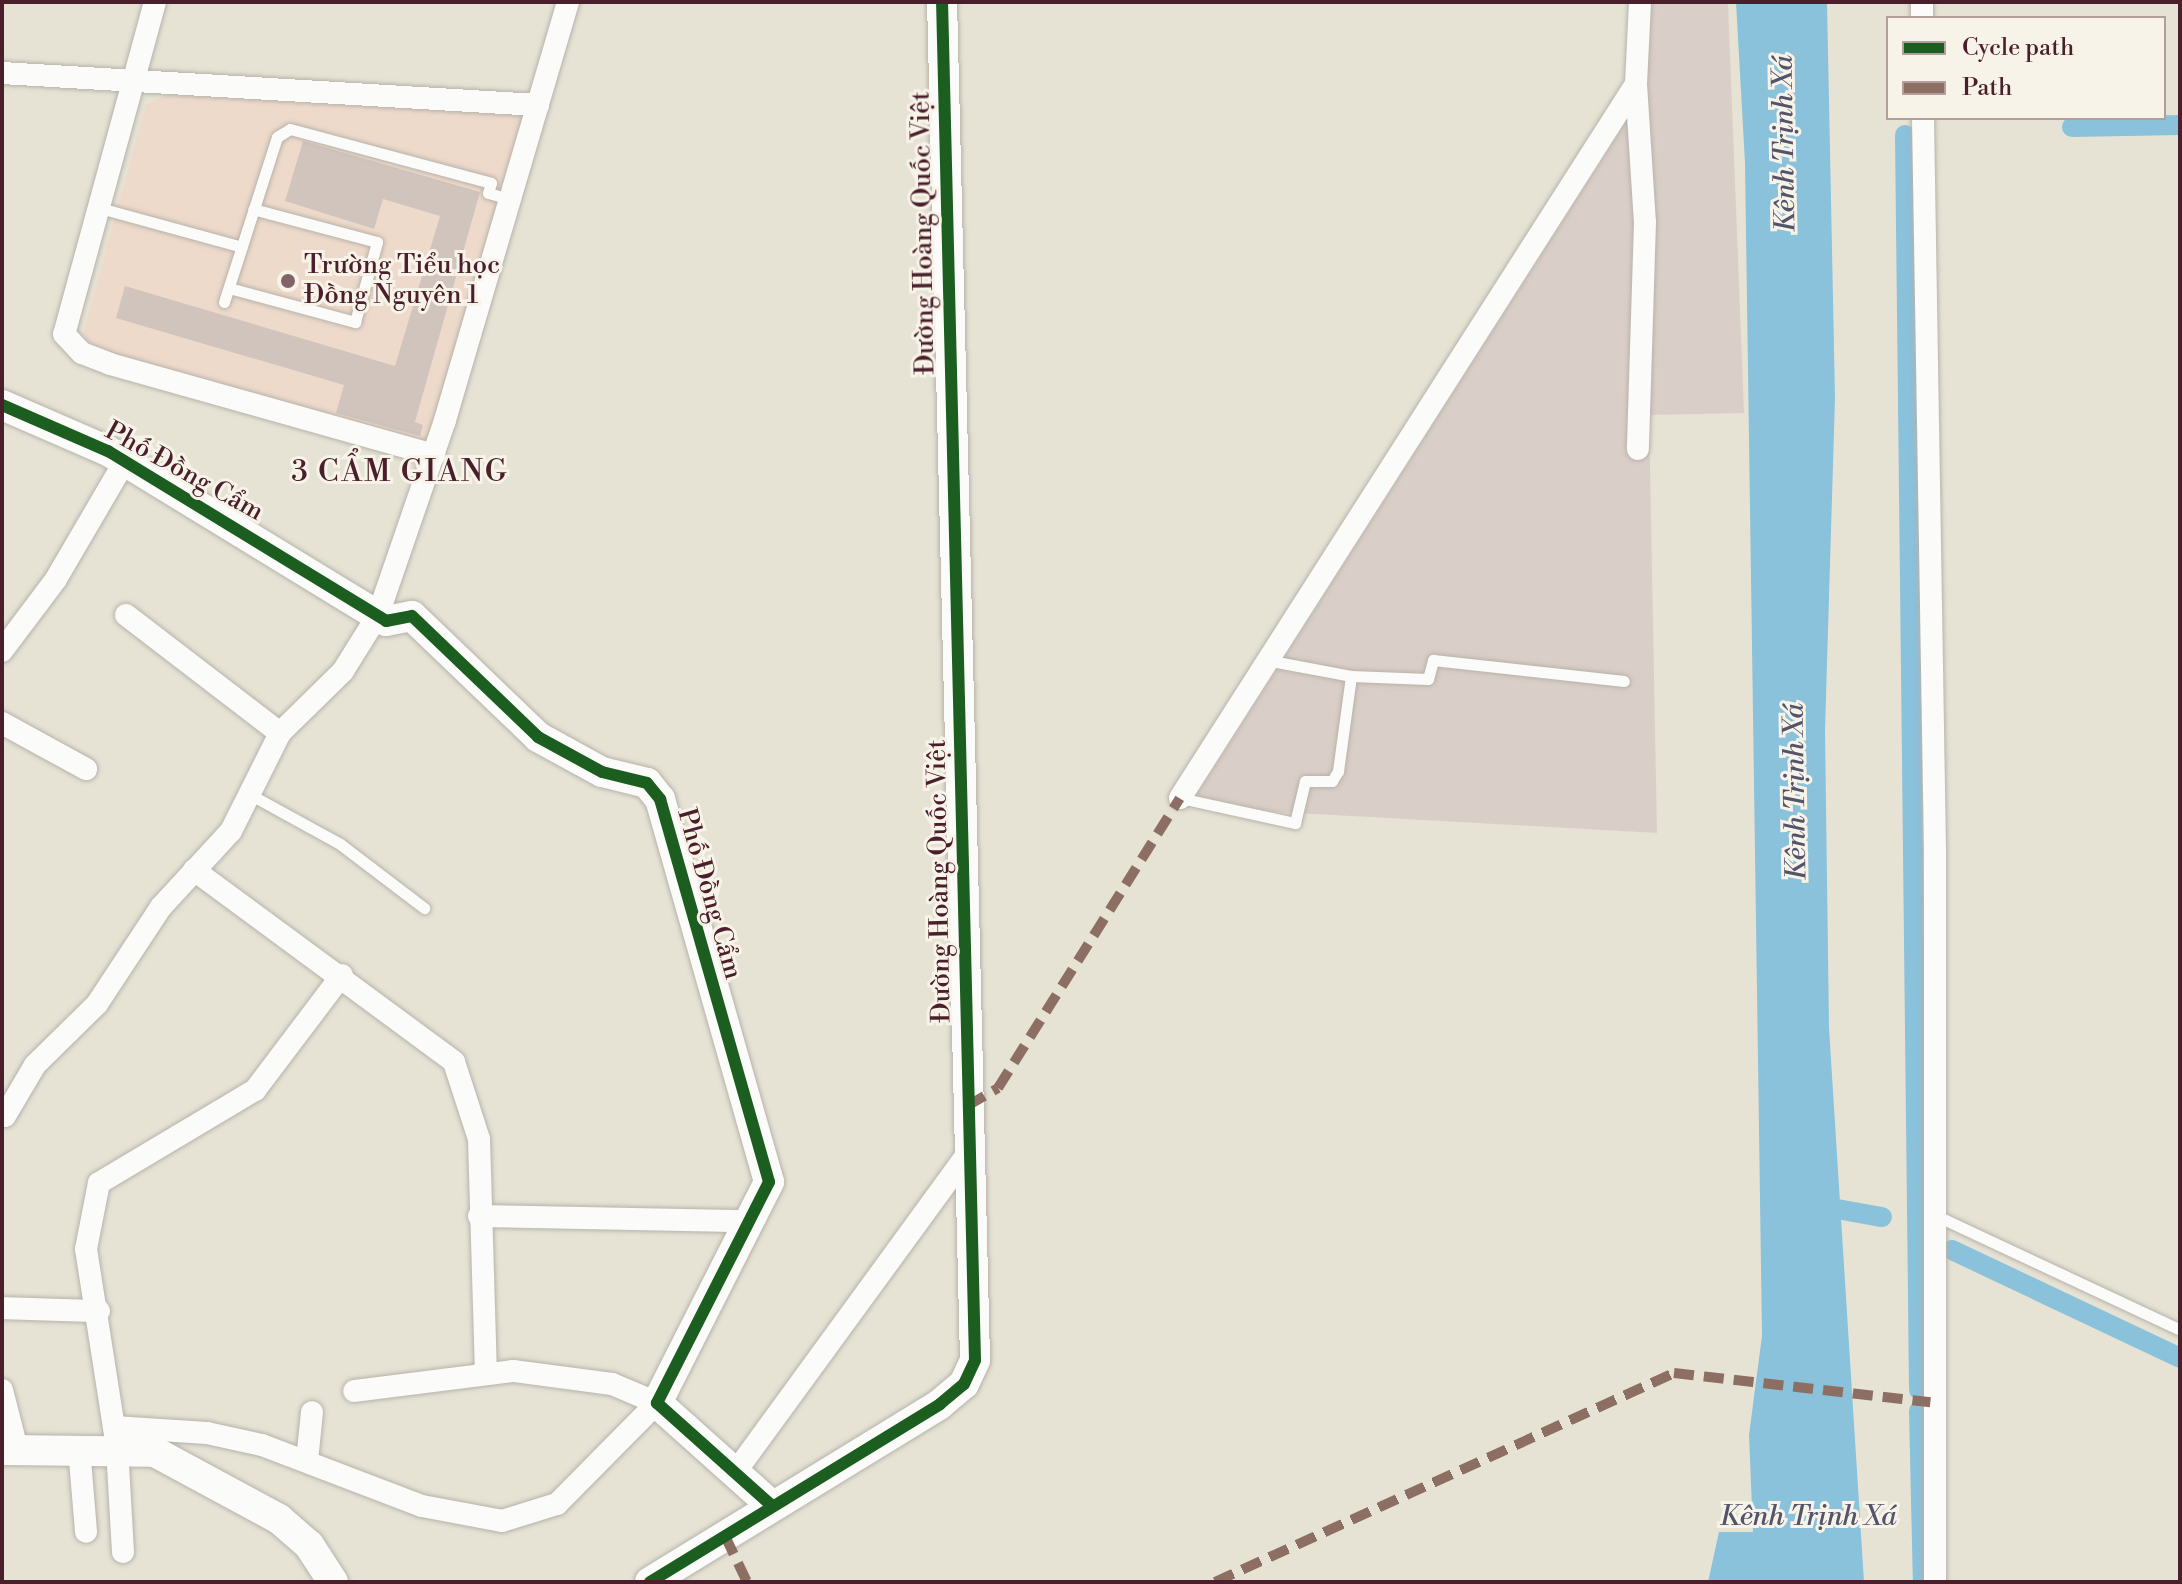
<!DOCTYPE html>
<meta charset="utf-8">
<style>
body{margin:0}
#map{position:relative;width:2182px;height:1584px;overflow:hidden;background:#e6e3d5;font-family:"Libre Bodoni",serif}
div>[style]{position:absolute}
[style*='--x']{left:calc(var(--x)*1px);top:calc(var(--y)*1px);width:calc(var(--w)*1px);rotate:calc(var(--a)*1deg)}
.built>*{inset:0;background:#eedacb}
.industrial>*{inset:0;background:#dacfc8}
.water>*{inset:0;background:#8ac1db}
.canal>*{height:20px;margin:-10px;padding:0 10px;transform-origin:10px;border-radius:10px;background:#8ac1db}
.building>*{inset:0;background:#d0c4bd}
.roads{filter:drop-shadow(0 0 2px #b8b2aa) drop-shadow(0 0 2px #b8b2aa)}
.lane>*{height:11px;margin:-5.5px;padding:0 5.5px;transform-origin:5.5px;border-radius:5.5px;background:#fbfbf9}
.street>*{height:22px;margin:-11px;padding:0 11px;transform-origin:11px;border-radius:11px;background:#fbfbf9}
.secondary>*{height:30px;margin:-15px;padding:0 15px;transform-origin:15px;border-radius:15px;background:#fbfbf9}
.quiet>*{height:10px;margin-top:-5px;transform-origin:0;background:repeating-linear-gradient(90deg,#8d6e63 0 20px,transparent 0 30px)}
.cycleway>*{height:12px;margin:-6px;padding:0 6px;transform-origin:6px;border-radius:6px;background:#1b5e20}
.dots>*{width:22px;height:22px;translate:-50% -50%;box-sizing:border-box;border:4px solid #f7f3e8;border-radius:50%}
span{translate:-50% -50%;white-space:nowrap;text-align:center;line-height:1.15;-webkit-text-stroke:6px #f7f3e8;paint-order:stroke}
.street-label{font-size:26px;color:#4a1f2b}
.poi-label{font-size:26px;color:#4a1f2b}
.left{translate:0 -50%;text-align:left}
.water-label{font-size:28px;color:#53536a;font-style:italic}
.quarter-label{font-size:30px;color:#4a1f2b;letter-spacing:2px}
.frame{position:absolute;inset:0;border:4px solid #4a1f2b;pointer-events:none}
.legend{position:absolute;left:1886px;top:16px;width:280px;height:104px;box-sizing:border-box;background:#f7f3e8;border:2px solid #b29e9c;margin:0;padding:10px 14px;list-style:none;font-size:24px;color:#4a1f2b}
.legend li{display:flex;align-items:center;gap:16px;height:40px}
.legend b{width:40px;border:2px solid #b29e9c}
</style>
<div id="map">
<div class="built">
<i style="clip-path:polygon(170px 94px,531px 113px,425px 449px,98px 354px,83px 334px,146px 104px)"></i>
</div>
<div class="industrial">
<i style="clip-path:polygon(1728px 2px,1744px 413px,1649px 415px,1657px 833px,1189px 807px,1646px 91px,1648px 4px)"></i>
</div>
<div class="water">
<i style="clip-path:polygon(1736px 2px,1827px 2px,1835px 398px,1825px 730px,1829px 1028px,1864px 1582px,1708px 1582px,1719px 1532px,1753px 1532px,1749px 1435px,1762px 1336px,1745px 163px)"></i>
</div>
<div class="canal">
<i style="--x:2072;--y:127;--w:108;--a:-1.1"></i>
<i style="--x:1905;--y:135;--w:1255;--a:89.36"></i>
<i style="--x:1815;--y:1205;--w:68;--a:10.2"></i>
<i style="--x:1952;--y:1250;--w:252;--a:25.3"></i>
<i style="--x:1919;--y:1411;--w:171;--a:88.7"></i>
</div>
<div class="building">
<i style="clip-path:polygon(303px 141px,480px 192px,415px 422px,423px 425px,420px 436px,336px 413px,344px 385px,116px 318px,125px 286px,395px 366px,440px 216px,383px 199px,374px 229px,285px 201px)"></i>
</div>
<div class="roads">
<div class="lane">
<i style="--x:96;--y:207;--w:151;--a:15.3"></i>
<i style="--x:229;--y:288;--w:131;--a:15.1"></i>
<i style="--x:355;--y:322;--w:83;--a:-74.6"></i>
<i style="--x:377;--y:242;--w:128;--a:-165.1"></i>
<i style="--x:224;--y:302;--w:173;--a:-72.2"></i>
<i style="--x:277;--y:137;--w:15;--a:-32"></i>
<i style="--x:290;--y:129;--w:208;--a:15"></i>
<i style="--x:491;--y:183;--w:10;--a:107"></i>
<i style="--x:488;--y:193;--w:24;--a:15"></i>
<i style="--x:1266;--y:660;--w:86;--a:10.7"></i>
<i style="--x:1351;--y:676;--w:77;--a:2.2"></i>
<i style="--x:1428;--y:679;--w:20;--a:-75"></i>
<i style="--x:1433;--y:660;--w:192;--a:6.3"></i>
<i style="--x:251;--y:795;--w:102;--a:28.8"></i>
<i style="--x:340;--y:844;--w:106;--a:37.3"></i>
<i style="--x:1180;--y:798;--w:118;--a:12.3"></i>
<i style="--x:1295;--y:823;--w:43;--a:-76.6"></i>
<i style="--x:1305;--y:781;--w:27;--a:0"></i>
<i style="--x:1332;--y:781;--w:12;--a:-59"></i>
<i style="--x:1338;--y:771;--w:96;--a:-82.2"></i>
<i style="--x:1935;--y:1215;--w:271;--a:25.1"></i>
</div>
<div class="street">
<i style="--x:155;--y:2;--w:344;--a:105.3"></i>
<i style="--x:64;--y:334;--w:26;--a:47"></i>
<i style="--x:82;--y:353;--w:30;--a:21"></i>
<i style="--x:110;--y:364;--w:337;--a:15.7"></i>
<i style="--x:1922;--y:2;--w:16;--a:90"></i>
<i style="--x:2;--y:73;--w:537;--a:3.42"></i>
<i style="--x:1636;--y:84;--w:138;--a:86.3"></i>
<i style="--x:1645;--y:222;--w:227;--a:91.8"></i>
<i style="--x:1923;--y:118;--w:733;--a:89.06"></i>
<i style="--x:1935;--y:851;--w:731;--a:90"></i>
<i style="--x:126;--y:615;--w:194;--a:37.5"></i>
<i style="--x:2;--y:651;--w:90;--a:-53.1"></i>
<i style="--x:56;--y:579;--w:137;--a:-59.7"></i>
<i style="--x:2;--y:723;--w:96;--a:28.7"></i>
<i style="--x:1180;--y:798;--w:847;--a:-57.44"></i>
<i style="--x:1636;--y:84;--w:82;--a:-87.2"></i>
<i style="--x:194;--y:870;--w:323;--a:36.4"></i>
<i style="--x:454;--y:1062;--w:81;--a:72"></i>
<i style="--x:479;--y:1139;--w:233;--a:88.3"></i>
<i style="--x:5;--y:1116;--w:59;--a:-59.5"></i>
<i style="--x:35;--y:1065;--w:87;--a:-44.5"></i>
<i style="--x:97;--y:1004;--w:116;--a:-56.6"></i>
<i style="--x:161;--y:907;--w:103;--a:-47.4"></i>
<i style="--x:231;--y:831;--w:110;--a:-63.4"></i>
<i style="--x:280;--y:733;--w:88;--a:-44.5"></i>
<i style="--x:343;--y:671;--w:66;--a:-58"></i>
<i style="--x:378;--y:615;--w:206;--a:-71"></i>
<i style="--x:445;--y:420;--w:436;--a:-73.6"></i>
<i style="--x:479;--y:1216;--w:270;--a:1.1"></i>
<i style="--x:2;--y:1308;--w:97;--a:1.8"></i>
<i style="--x:2;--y:1390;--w:61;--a:75.7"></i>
<i style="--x:114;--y:1427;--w:93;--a:3.7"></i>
<i style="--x:207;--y:1433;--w:56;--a:12.3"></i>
<i style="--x:262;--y:1445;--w:171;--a:20.9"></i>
<i style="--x:422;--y:1506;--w:81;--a:10.6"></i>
<i style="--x:502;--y:1521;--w:58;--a:-17.2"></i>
<i style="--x:557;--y:1504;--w:142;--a:-45.3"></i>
<i style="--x:657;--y:1403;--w:49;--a:-157.1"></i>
<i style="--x:612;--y:1384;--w:100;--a:-172.5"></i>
<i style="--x:513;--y:1371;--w:160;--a:172.8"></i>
<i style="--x:79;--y:1448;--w:84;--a:85.2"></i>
<i style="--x:307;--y:1461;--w:49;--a:-84.2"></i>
<i style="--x:734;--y:1474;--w:395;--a:-53.9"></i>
<i style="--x:123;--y:1552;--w:105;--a:-93.3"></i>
<i style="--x:117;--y:1447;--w:200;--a:-98.9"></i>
<i style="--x:86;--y:1249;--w:67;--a:-78.9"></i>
<i style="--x:99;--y:1183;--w:182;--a:-30.8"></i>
<i style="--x:255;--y:1090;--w:144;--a:-52.9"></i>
</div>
<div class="secondary">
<i style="--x:2;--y:405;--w:116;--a:23.5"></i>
<i style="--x:108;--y:451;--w:326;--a:31.4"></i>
<i style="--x:386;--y:621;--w:26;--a:-11"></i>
<i style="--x:412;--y:616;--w:175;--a:43.8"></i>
<i style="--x:538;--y:737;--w:73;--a:28.7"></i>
<i style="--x:602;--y:772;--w:46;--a:13.7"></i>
<i style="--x:647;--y:783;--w:21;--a:51"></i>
<i style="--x:660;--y:799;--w:398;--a:74.1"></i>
<i style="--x:769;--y:1182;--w:248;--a:116.9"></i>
<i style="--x:657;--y:1403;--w:153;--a:41.8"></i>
<i style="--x:2;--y:1450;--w:153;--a:0.7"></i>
<i style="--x:155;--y:1452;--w:141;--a:28.4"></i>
<i style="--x:279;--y:1519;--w:40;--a:41"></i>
<i style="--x:309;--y:1545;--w:44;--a:57"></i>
<i style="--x:650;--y:1582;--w:340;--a:-31.5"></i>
<i style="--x:940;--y:1404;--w:31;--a:-40"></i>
<i style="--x:964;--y:1384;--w:26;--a:-65"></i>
<i style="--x:975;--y:1360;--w:1358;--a:-91.39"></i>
</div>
</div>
<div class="quiet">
<i style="--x:967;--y:1106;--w:36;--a:-30"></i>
<i style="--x:998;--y:1088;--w:342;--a:-57.9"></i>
<i style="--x:725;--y:1536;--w:51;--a:64.4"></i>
<i style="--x:1215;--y:1582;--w:504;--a:-24.48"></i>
<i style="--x:1674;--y:1373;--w:258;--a:6.5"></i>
</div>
<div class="cycleway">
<i style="--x:2;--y:405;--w:116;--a:23.5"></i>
<i style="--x:108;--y:451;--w:326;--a:31.4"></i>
<i style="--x:386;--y:621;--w:26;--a:-11"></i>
<i style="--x:412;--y:616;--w:175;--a:43.8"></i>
<i style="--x:538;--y:737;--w:73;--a:28.7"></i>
<i style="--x:602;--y:772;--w:46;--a:13.7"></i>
<i style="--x:647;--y:783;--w:21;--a:51"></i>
<i style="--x:660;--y:799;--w:398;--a:74.1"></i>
<i style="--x:769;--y:1182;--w:248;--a:116.9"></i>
<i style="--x:657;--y:1403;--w:153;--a:41.8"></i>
<i style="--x:650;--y:1582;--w:340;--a:-31.5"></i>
<i style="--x:940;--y:1404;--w:31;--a:-40"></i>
<i style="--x:964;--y:1384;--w:26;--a:-65"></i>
<i style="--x:975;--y:1360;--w:1358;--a:-91.39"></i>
</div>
<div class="dots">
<i style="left:288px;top:281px;background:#816466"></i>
</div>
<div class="street-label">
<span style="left:924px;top:233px;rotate:-91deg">Đường Hoàng Quốc Việt</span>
<span style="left:184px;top:472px;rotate:29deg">Phố Đồng Cẩm</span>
<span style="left:940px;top:881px;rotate:-91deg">Đường Hoàng Quốc Việt</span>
<span style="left:709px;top:894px;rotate:74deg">Phố Đồng Cẩm</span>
</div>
<div class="poi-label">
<span class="left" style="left:304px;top:281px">Trường Tiểu học<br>Đồng Nguyên 1</span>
</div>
<div class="water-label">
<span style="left:1785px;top:144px;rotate:-91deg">Kênh Trịnh Xá</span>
<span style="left:1796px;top:792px;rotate:-91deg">Kênh Trịnh Xá</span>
<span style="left:1808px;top:1517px">Kênh Trịnh Xá</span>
</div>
<div class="quarter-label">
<span style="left:400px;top:472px">3 CẨM GIANG</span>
</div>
<div class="frame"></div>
<ul class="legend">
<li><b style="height:10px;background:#1b5e20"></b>Cycle path</li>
<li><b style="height:10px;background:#8d6e63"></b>Path</li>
</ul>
</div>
